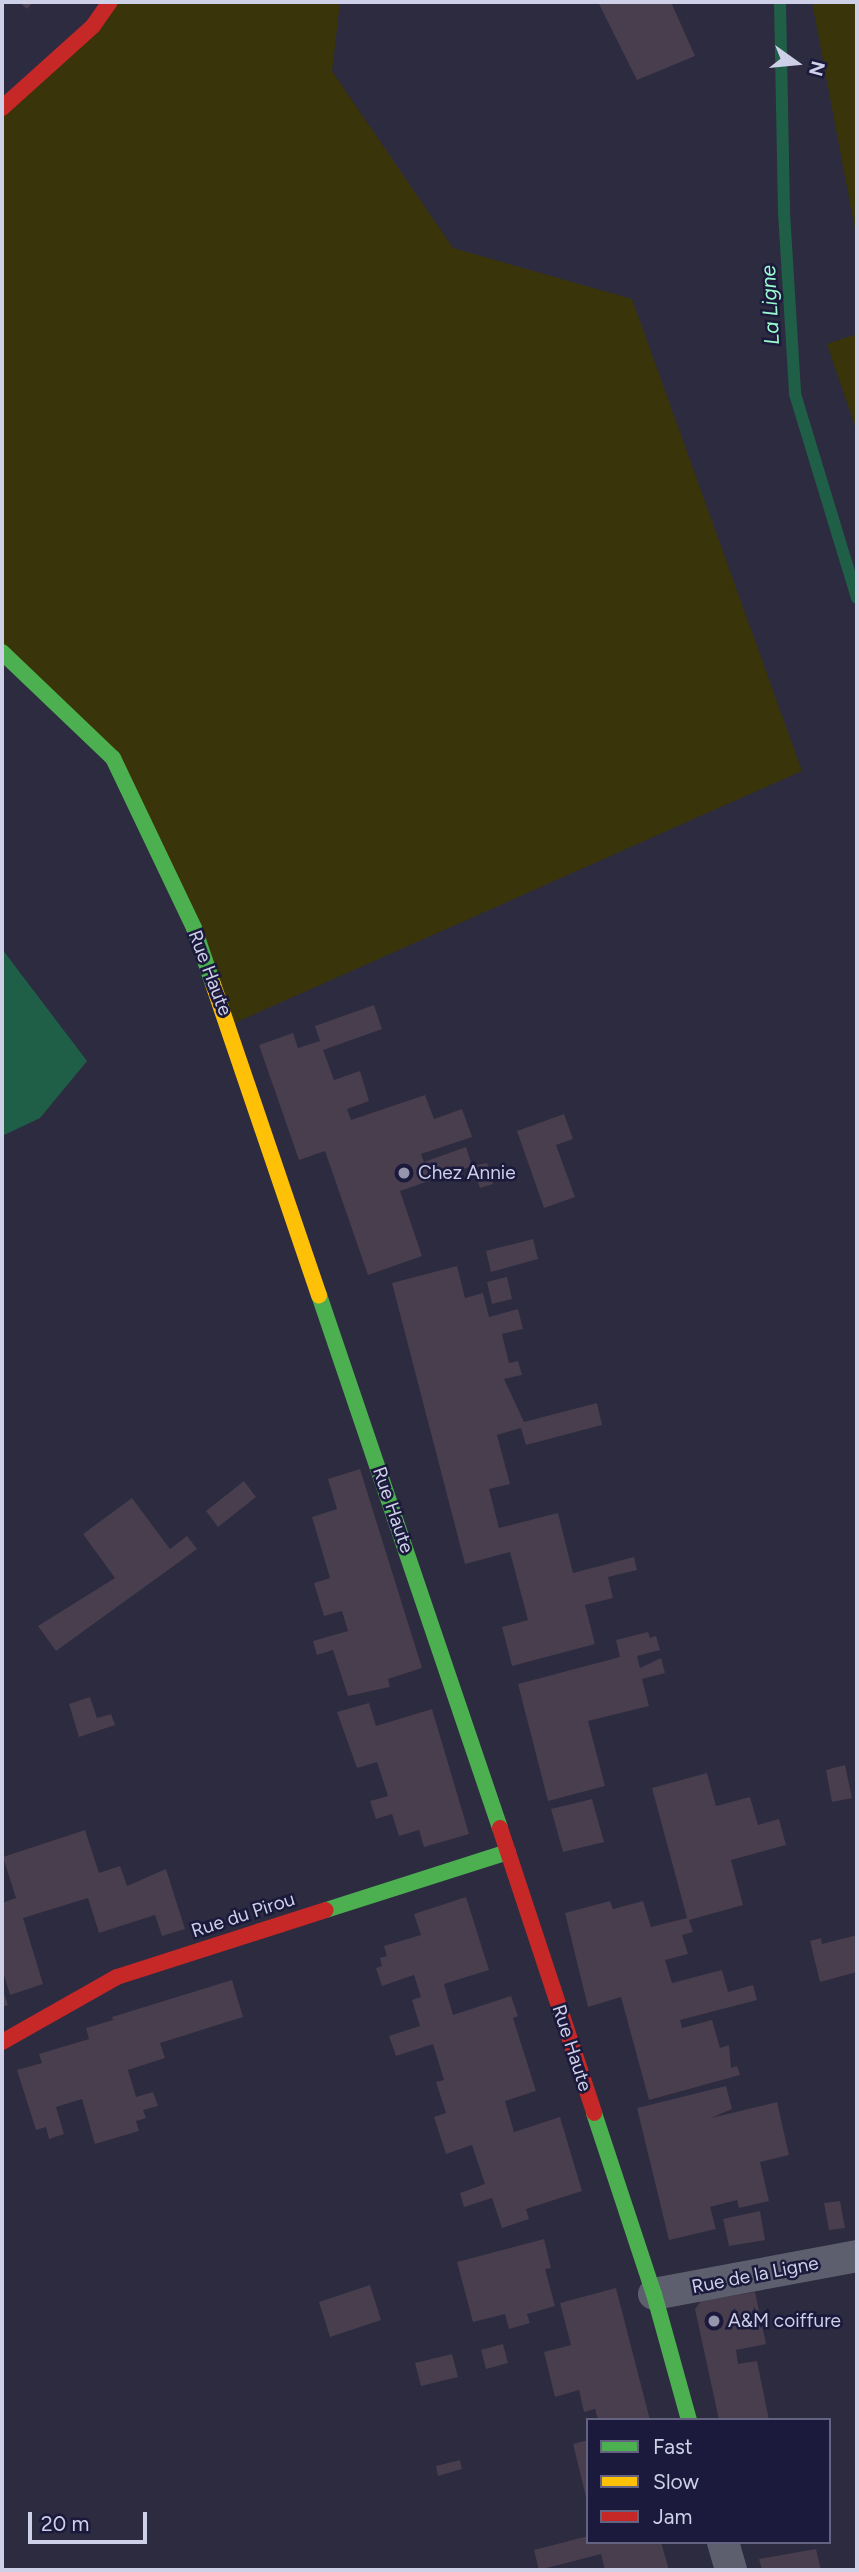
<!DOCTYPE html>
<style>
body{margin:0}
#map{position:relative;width:859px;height:2572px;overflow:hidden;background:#2c2b3f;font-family:Figtree,sans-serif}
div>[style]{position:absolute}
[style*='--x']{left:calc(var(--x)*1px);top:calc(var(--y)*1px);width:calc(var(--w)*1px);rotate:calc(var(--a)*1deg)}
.green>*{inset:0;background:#393409}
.water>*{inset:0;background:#205f47}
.stream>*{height:12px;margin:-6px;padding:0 6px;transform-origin:6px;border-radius:6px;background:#205f47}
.building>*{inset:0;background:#483e4d}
.street>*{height:32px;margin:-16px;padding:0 16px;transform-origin:16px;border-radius:16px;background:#5e5f6e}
.fast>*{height:16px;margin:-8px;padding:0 8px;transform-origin:8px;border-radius:8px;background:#4caf50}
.slow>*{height:16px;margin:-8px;padding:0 8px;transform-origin:8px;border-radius:8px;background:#ffc107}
.jam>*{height:16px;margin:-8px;padding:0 8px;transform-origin:8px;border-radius:8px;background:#c62828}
.dots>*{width:19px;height:19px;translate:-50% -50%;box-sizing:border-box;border:4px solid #1b193c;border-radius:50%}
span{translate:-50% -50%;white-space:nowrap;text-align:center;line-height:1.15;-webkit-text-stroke:5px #1b193c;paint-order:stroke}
.street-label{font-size:19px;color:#ced0e7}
.poi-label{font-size:19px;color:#ced0e7}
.left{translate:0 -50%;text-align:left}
.water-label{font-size:21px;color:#9afcce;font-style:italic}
.frame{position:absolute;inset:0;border:4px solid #ced0e7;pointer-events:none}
.legend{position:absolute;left:586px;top:2418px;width:245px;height:126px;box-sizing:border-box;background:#1b193c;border:2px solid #636280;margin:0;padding:9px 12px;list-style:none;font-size:21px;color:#ced0e7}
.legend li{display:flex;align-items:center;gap:14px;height:35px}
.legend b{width:35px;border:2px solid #636280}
.north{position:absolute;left:761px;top:28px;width:70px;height:70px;-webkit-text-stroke:5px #1b193c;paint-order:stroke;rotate:105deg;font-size:19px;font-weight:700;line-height:28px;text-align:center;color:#ced0e7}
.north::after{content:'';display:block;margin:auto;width:24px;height:32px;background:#ced0e7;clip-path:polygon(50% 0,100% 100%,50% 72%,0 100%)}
.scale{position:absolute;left:28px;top:2512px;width:119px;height:32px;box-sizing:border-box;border:4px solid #ced0e7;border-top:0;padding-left:9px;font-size:21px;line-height:24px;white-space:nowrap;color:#ced0e7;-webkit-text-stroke:5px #1b193c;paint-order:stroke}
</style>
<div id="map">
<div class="green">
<i style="clip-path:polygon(110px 2px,340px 2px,332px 71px,453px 248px,632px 299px,802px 771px,230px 1025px,113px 758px,2px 652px,2px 108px)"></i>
<i style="clip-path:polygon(812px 2px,857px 2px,857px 240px)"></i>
<i style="clip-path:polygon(857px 334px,857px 432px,827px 344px)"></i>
</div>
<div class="water">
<i style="clip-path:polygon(2px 949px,87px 1061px,40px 1118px,2px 1136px)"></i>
</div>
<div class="stream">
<i style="--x:780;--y:2;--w:210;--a:88.9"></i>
<i style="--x:784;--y:212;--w:182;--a:86.5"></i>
<i style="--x:795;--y:394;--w:213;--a:73.1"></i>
</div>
<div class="building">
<i style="clip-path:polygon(19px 2px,33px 2px,27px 9px)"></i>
<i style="clip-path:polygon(598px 2px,671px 2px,695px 56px,637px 80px)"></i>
<i style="clip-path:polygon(374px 1005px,382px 1029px,323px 1050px,334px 1080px,360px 1071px,369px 1101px,347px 1109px,351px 1120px,425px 1095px,434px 1119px,462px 1109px,472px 1137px,421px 1154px,424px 1162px,466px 1147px,472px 1166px,487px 1163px,493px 1184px,480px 1188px,472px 1166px,400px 1191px,422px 1256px,368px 1275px,325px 1151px,299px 1160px,259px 1045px,293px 1033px,298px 1048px,320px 1041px,315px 1026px)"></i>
<i style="clip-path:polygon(564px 1114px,573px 1139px,556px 1145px,575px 1197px,544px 1208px,517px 1131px)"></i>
<i style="clip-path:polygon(533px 1239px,538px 1259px,491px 1272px,486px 1251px)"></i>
<i style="clip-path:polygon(457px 1266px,465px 1298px,483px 1293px,489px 1317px,518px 1309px,523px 1329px,502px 1334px,509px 1363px,518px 1361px,522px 1375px,504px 1379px,524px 1422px,597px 1403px,602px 1425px,526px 1445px,521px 1428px,497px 1435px,510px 1484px,489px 1489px,499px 1528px,558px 1513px,573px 1573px,634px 1557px,637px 1570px,608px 1577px,613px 1598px,585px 1605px,595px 1644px,512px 1666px,502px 1627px,528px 1620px,510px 1552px,465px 1564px,392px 1283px)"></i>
<i style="clip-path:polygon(507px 1277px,512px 1299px,492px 1304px,487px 1282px)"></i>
<i style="clip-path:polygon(360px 1469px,422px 1668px,388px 1679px,390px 1687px,348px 1696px,333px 1650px,317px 1655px,313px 1641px,348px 1631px,342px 1611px,324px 1616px,314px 1583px,330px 1578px,312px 1517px,337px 1509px,328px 1479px)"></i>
<i style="clip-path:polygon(244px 1481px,256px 1497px,218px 1527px,206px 1511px)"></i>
<i style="clip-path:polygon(132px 1498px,170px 1549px,187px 1536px,197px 1549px,56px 1651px,38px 1626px,115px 1578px,83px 1534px)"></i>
<i style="clip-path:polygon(648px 1632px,650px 1638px,656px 1636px,660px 1650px,637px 1656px,640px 1668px,661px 1658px,665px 1673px,642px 1679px,649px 1706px,588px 1721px,605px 1786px,548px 1801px,518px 1684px,620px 1657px,616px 1640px)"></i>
<i style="clip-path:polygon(90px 1697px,97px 1718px,111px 1714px,115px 1725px,79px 1737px,69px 1704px)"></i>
<i style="clip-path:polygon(369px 1703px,376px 1726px,432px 1709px,469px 1834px,424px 1847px,419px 1830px,399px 1836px,392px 1814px,376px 1819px,370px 1801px,388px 1796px,377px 1762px,357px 1768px,337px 1712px)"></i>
<i style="clip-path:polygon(845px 1765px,852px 1798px,832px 1802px,826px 1770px)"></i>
<i style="clip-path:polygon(707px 1773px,716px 1806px,750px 1797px,758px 1825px,779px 1819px,786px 1845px,731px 1860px,743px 1905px,689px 1920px,693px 1932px,682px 1935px,688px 1954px,665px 1960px,672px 1983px,722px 1970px,728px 1992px,753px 1985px,757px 2000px,680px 2020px,682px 2028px,712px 2020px,720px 2048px,729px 2045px,731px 2068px,737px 2066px,740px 2075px,649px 2100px,621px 1997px,588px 2007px,565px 1913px,610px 1901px,613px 1909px,643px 1901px,651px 1927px,687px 1918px,652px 1788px)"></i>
<i style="clip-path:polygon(592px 1799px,604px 1842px,563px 1852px,551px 1809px)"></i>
<i style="clip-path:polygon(85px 1830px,99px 1873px,120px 1866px,127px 1886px,166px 1869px,185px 1929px,162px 1936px,155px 1915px,99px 1933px,88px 1898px,23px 1918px,43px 1984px,10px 1995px,2px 1968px,2px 1903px,16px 1898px,3px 1857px)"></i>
<i style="clip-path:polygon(466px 1897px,489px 1970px,444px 1984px,453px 2015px,511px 1996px,518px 2016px,513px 2018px,536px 2091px,505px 2101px,514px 2132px,560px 2117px,582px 2191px,526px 2209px,529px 2219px,502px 2228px,492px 2198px,464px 2207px,460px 2193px,485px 2184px,472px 2145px,446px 2154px,434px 2117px,446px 2113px,436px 2082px,444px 2080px,433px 2044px,396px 2056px,389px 2036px,420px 2026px,412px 2000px,421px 1997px,414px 1975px,382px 1986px,376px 1968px,382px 1966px,380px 1958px,387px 1956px,384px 1946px,421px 1935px,414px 1914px)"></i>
<i style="clip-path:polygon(857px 1935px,857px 1972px,820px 1982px,810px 1941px,821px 1938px,822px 1944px)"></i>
<i style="clip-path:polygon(232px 1980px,243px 2017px,160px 2043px,165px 2058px,128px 2070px,136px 2097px,153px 2092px,158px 2106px,143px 2110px,146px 2118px,136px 2121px,139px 2131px,95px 2144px,82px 2099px,56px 2107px,64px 2134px,49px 2139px,46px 2127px,36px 2130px,17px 2070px,42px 2063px,39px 2054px,89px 2039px,86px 2028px,113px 2020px,112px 2017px)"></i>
<i style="clip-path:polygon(2px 1988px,8px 2005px,2px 2007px)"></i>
<i style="clip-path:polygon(726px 2086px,732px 2109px,711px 2118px,777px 2102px,789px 2155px,760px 2162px,769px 2201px,739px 2208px,737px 2200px,710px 2207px,716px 2229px,669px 2240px,637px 2108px)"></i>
<i style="clip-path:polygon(840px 2201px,845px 2228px,829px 2230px,824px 2203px)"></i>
<i style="clip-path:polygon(760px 2211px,765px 2240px,729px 2246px,723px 2219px)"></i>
<i style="clip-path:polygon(544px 2239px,551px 2268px,545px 2269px,555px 2306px,527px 2314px,530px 2323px,509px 2329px,505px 2314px,473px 2322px,457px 2262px)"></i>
<i style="clip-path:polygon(370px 2285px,381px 2320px,330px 2337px,319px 2302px)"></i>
<i style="clip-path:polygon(616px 2288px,627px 2331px,650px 2420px,598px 2420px,595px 2409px,584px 2412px,579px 2390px,555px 2397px,544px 2352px,571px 2345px,560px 2303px)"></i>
<i style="clip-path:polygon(755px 2292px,766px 2344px,736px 2350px,738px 2364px,757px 2361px,769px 2420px,719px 2420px,695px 2309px,701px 2301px)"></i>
<i style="clip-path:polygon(503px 2344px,508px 2363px,486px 2369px,481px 2350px)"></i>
<i style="clip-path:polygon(452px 2354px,458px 2377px,421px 2386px,415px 2363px)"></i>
<i style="clip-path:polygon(588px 2440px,588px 2500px,587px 2501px,573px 2444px)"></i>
<i style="clip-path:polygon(460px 2460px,462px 2469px,438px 2476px,436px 2466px)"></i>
<i style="clip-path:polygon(588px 2536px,588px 2542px,661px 2542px,669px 2570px,605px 2570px,601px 2554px,539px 2570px,534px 2550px)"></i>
<i style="clip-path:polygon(816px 2549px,821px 2570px,762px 2570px,759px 2559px)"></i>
</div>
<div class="street">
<i style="--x:654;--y:2294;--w:207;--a:-10.6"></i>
<i style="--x:723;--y:2542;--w:29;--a:74"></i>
</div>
<div class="fast">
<i style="--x:2;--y:652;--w:153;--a:43.7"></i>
<i style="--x:113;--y:758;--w:188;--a:64.5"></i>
<i style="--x:194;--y:928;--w:59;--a:71.3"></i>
<i style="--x:319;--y:1295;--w:563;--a:71.24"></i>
<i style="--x:326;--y:1910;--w:191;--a:-17.7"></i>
<i style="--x:594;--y:2113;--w:191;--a:71.7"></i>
<i style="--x:654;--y:2294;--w:131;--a:74.5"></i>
</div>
<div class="slow">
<i style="--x:213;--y:984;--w:329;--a:71.2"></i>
</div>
<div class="jam">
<i style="--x:2;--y:108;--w:122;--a:-42"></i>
<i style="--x:93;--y:26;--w:29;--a:-55"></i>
<i style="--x:500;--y:1828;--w:300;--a:71.7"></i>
<i style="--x:2;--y:2042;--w:132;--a:-29.5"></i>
<i style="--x:117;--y:1977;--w:219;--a:-17.8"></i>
</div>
<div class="dots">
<i style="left:404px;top:1173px;background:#9596ac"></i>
<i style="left:714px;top:2321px;background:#9596ac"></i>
</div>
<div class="street-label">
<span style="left:210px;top:973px;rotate:69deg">Rue Haute</span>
<span style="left:393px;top:1510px;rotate:71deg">Rue Haute</span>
<span style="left:243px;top:1915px;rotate:-18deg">Rue du Pirou</span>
<span style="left:572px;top:2048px;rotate:72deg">Rue Haute</span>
<span style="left:755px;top:2275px;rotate:-11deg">Rue de la Ligne</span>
</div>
<div class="poi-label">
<span class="left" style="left:418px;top:1173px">Chez Annie</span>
<span class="left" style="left:728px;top:2321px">A&amp;M coiffure</span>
</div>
<div class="water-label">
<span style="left:770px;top:305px;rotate:-93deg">La Ligne</span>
</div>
<div class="frame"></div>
<ul class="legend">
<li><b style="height:9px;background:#4caf50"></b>Fast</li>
<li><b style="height:9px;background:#ffc107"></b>Slow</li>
<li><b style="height:9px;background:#c62828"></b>Jam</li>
</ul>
<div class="north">N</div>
<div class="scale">20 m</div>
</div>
